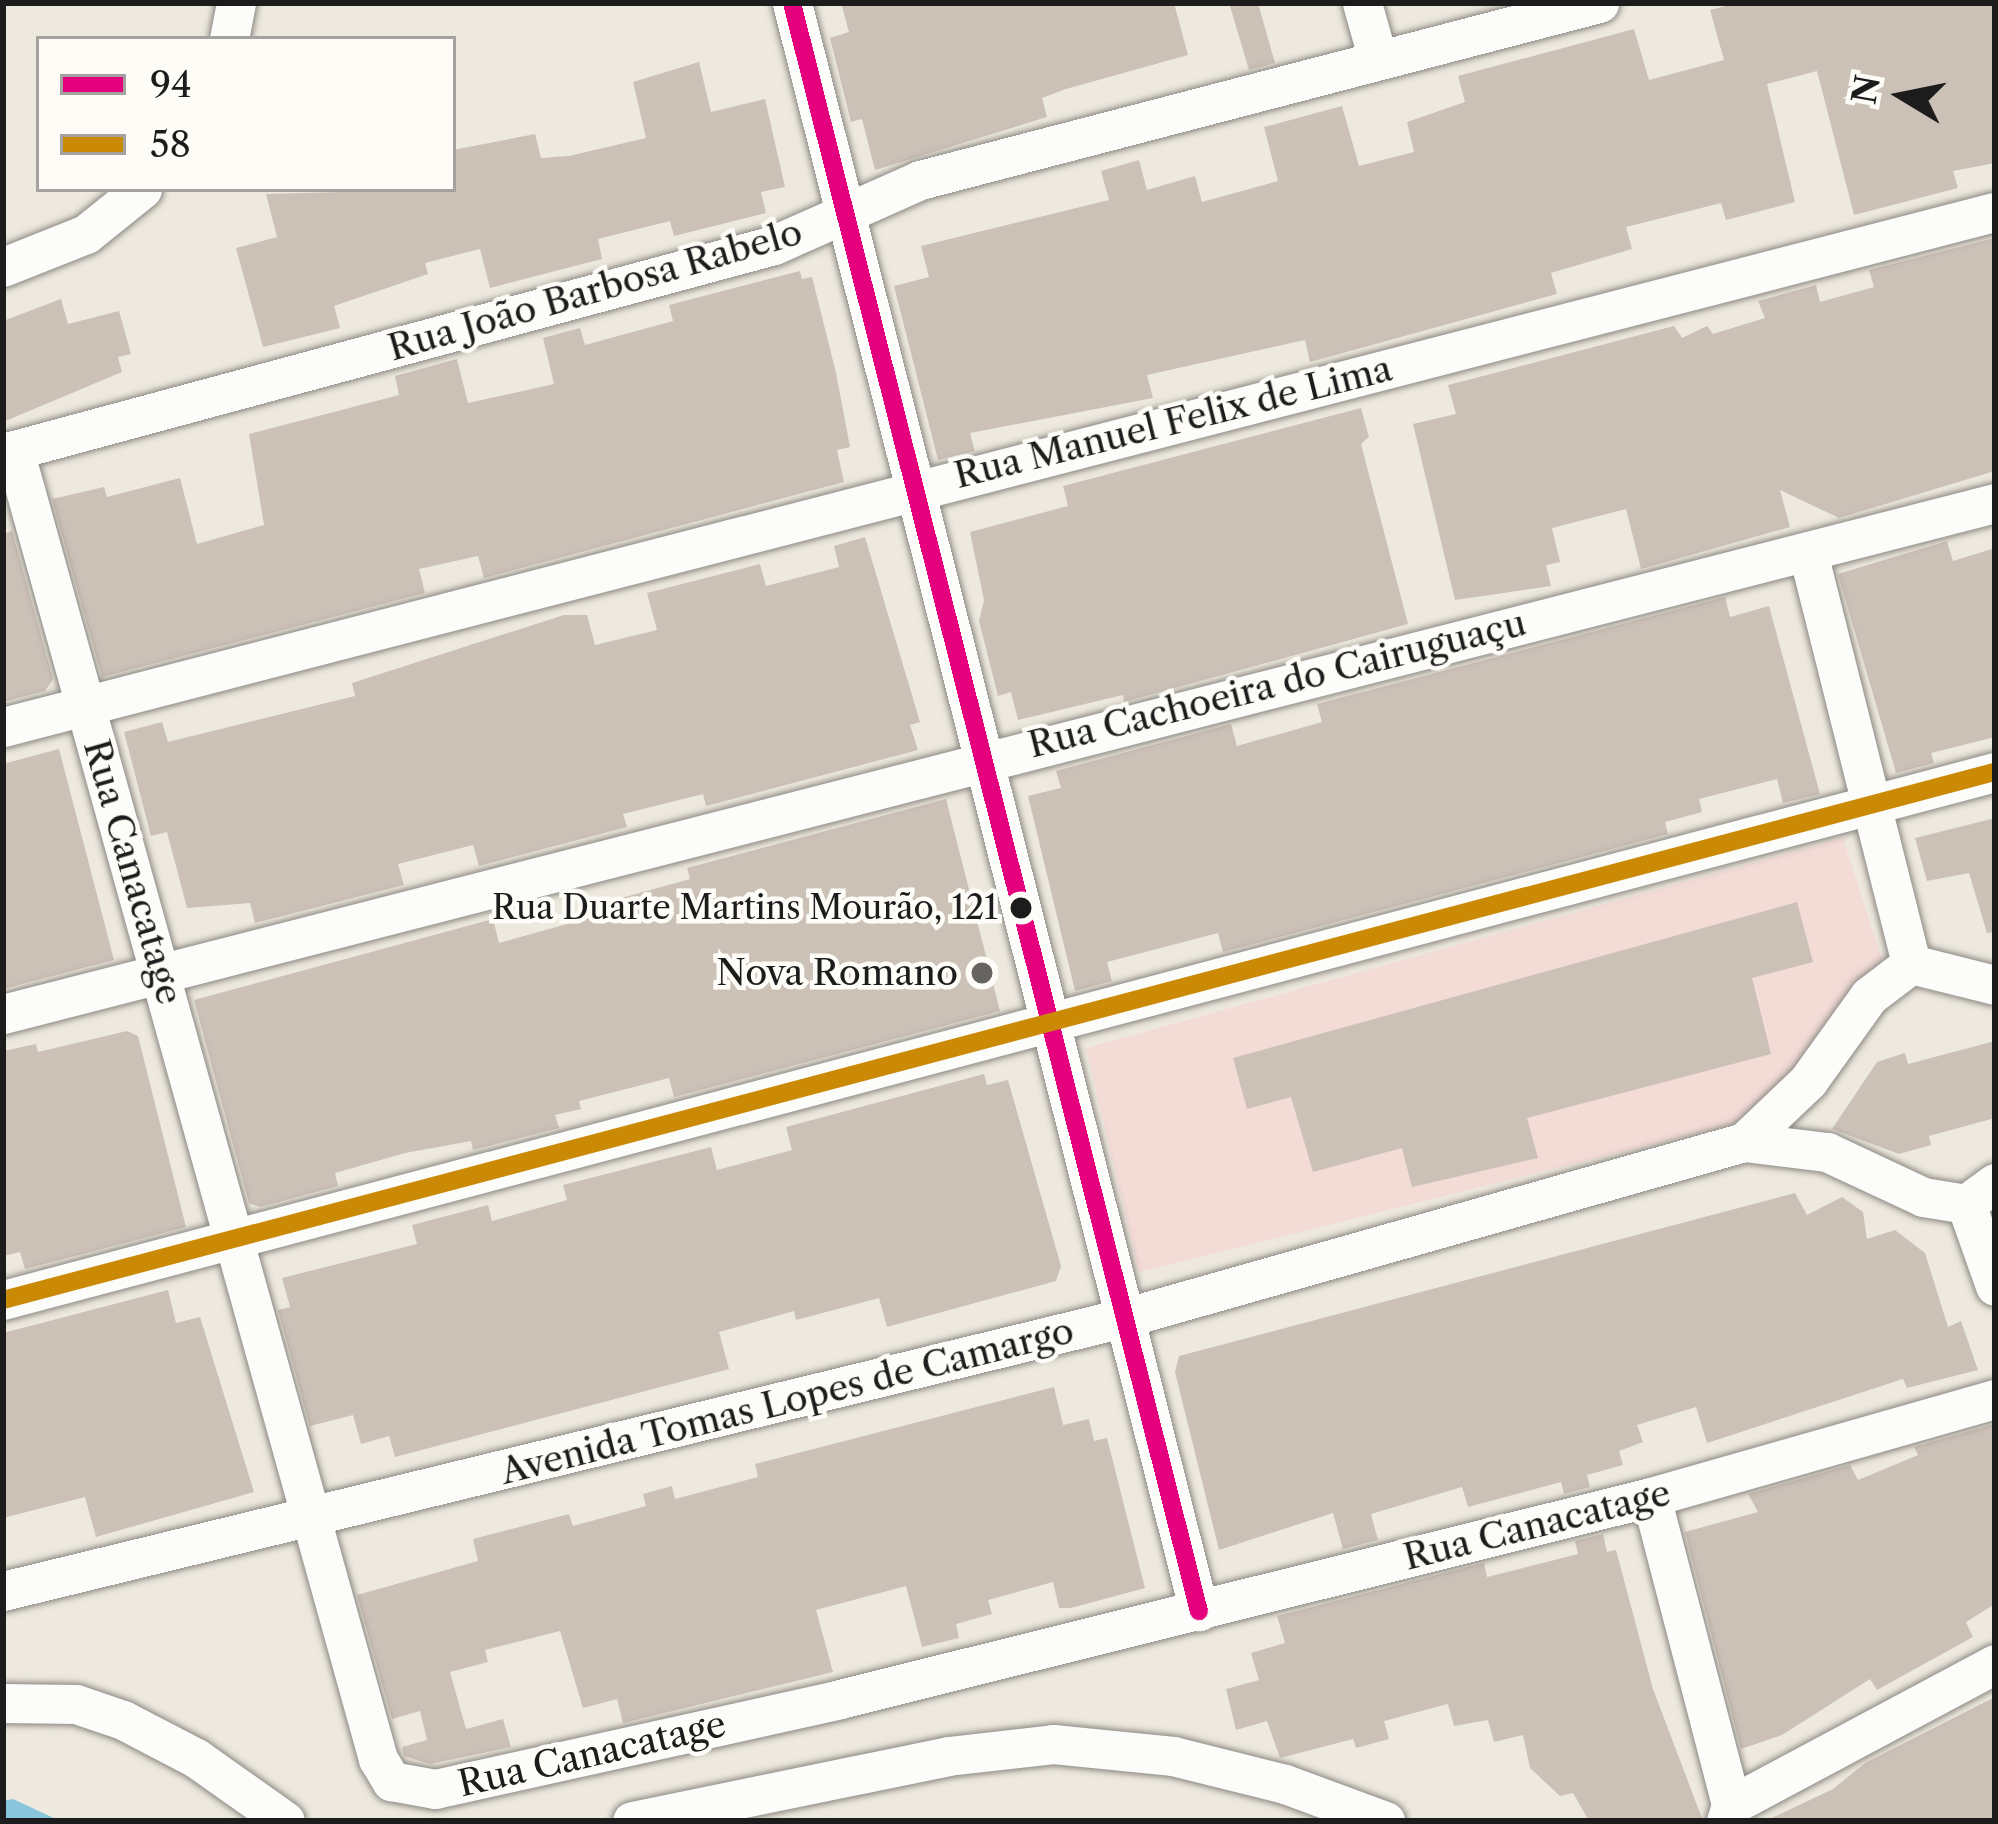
<!DOCTYPE html>
<meta charset="utf-8">
<style>
body{margin:0}
#map{position:relative;width:1998px;height:1824px;overflow:hidden;background:#eee9de;font-family:"Libre Caslon Text",serif}
div>[style]{position:absolute}
[style*='--x']{left:calc(var(--x)*1px);top:calc(var(--y)*1px);width:calc(var(--w)*1px);rotate:calc(var(--a)*1deg)}
.built>*{inset:0;background:#f3dbd6}
.water>*{inset:0;background:#89c6dd}
.building>*{inset:0;background:#ccc1b7}
.roads{filter:drop-shadow(0 0 3px #8c8984) drop-shadow(0 0 3px #8c8984)}
.minor>*{height:39px;margin:-19.5px;padding:0 19.5px;transform-origin:19.5px;border-radius:19.5px;background:#fcfcfa}
.bus-1>*{height:18px;margin:-9px;padding:0 9px;transform-origin:9px;border-radius:9px;background:#e5007d}
.bus-2>*{height:18px;margin:-9px;padding:0 9px;transform-origin:9px;border-radius:9px;background:#cb8a06}
.dots>*{width:33px;height:33px;translate:-50% -50%;box-sizing:border-box;border:6px solid #fdfcf7;border-radius:50%}
span{translate:-50% -50%;white-space:nowrap;text-align:center;line-height:1.15;-webkit-text-stroke:9px #fdfcf7;paint-order:stroke}
.bus-label{font-size:33px;color:#1c1c1c}
.right{translate:-100% -50%;text-align:right}
.street-label{font-size:36px;color:#1c1c1c}
.poi-label{font-size:36px;color:#1c1c1c}
.frame{position:absolute;inset:0;border:6px solid #1c1c1c;pointer-events:none}
.legend{position:absolute;left:36px;top:36px;width:420px;height:156px;box-sizing:border-box;background:#fdfcf7;border:3px solid #a3a29f;margin:0;padding:15px 21px;list-style:none;font-size:36px;color:#1c1c1c}
.legend li{display:flex;align-items:center;gap:24px;height:60px}
.legend b{width:60px;border:3px solid #a3a29f}
.north{position:absolute;left:1842px;top:36px;width:120px;height:120px;-webkit-text-stroke:9px #fdfcf7;paint-order:stroke;rotate:280deg;font-size:33px;font-weight:700;line-height:48px;text-align:center;color:#1c1c1c}
.north::after{content:'';display:block;margin:auto;width:42px;height:54px;background:#1c1c1c;clip-path:polygon(50% 0,100% 100%,50% 72%,0 100%)}
</style>
<div id="map">
<div class="built">
<i style="clip-path:polygon(1843px 838px,1884px 966px,1750px 1120px,1139px 1272px,1086px 1048px)"></i>
</div>
<div class="water">
<i style="clip-path:polygon(13px 1799px,60px 1821px,3px 1821px,3px 1801px)"></i>
</div>
<div class="building">
<i style="clip-path:polygon(841px 3px,1174px 3px,1188px 55px,1066px 89px,1042px 98px,1047px 117px,875px 170px,862px 119px,851px 122px,830px 38px,849px 32px)"></i>
<i style="clip-path:polygon(1229px 3px,1258px 3px,1275px 63px,1249px 70px)"></i>
<i style="clip-path:polygon(1738px 3px,1995px 3px,1995px 163px,1953px 171px,1958px 188px,1854px 215px,1817px 71px,1767px 84px,1795px 202px,1726px 220px,1721px 203px,1626px 227px,1632px 249px,1551px 273px,1557px 294px,1310px 362px,1305px 340px,1147px 375px,1153px 398px,970px 433px,975px 451px,938px 460px,894px 286px,929px 277px,921px 246px,1109px 200px,1101px 171px,1139px 160px,1147px 190px,1195px 176px,1202px 202px,1278px 181px,1264px 127px,1342px 106px,1359px 166px,1414px 152px,1407px 122px,1465px 102px,1458px 76px,1634px 29px,1649px 80px,1724px 60px,1710px 10px)"></i>
<i style="clip-path:polygon(699px 62px,711px 112px,765px 99px,785px 187px,761px 192px,766px 213px,674px 236px,670px 221px,598px 239px,602px 259px,490px 288px,480px 249px,425px 263px,428px 274px,334px 306px,340px 328px,263px 347px,236px 248px,277px 237px,266px 194px,453px 189px,453px 150px,535px 134px,541px 158px,569px 156px,646px 138px,633px 82px)"></i>
<i style="clip-path:polygon(1995px 238px,1995px 471px,1839px 518px,1780px 490px,1790px 527px,1641px 569px,1626px 509px,1552px 528px,1560px 562px,1546px 565px,1551px 586px,1455px 600px,1413px 424px,1456px 414px,1448px 385px,1674px 326px,1682px 338px,1707px 326px,1713px 334px,1765px 318px,1758px 301px,1816px 285px,1820px 302px,1874px 287px,1869px 270px)"></i>
<i style="clip-path:polygon(800px 271px,802px 279px,812px 277px,836px 373px,850px 447px,837px 450px,844px 482px,484px 578px,478px 556px,419px 569px,425px 593px,102px 677px,52px 499px,104px 487px,107px 497px,180px 478px,197px 544px,264px 525px,249px 434px,399px 395px,395px 376px,457px 359px,468px 403px,554px 384px,543px 338px,580px 328px,585px 345px,673px 321px,669px 305px)"></i>
<i style="clip-path:polygon(61px 299px,68px 324px,119px 311px,131px 354px,118px 357px,122px 372px,3px 422px,3px 321px)"></i>
<i style="clip-path:polygon(1361px 408px,1369px 437px,1361px 444px,1408px 624px,1124px 702px,1123px 695px,1018px 720px,1011px 692px,998px 696px,979px 621px,984px 600px,970px 532px,1068px 506px,1063px 486px)"></i>
<i style="clip-path:polygon(12px 531px,53px 679px,45px 691px,3px 702px,3px 534px)"></i>
<i style="clip-path:polygon(865px 537px,920px 722px,910px 725px,918px 750px,706px 806px,703px 794px,623px 814px,627px 827px,479px 866px,473px 845px,398px 864px,404px 885px,255px 923px,250px 903px,187px 908px,167px 832px,151px 836px,124px 732px,162px 722px,168px 742px,355px 696px,352px 683px,564px 615px,587px 615px,595px 645px,657px 630px,647px 593px,760px 564px,766px 586px,839px 567px,834px 546px)"></i>
<i style="clip-path:polygon(1947px 541px,1953px 561px,1995px 548px,1995px 737px,1931px 753px,1934px 763px,1896px 773px,1838px 574px)"></i>
<i style="clip-path:polygon(1725px 597px,1730px 617px,1769px 606px,1820px 794px,1783px 803px,1777px 779px,1699px 799px,1702px 812px,1665px 822px,1668px 834px,1223px 952px,1218px 933px,1107px 962px,1112px 981px,1075px 991px,1028px 796px,1061px 788px,1056px 771px,1231px 724px,1237px 746px,1322px 722px,1317px 704px)"></i>
<i style="clip-path:polygon(59px 749px,114px 960px,3px 989px,3px 764px)"></i>
<i style="clip-path:polygon(946px 799px,1000px 1011px,674px 1097px,669px 1078px,579px 1101px,581px 1109px,555px 1115px,559px 1128px,473px 1150px,471px 1141px,405px 1153px,335px 1173px,338px 1186px,260px 1207px,249px 1203px,194px 1000px,493px 919px,499px 943px,610px 912px,607px 902px,690px 879px,687px 868px)"></i>
<i style="clip-path:polygon(1995px 818px,1995px 932px,1987px 933px,1969px 873px,1927px 881px,1915px 838px)"></i>
<i style="clip-path:polygon(1797px 902px,1813px 962px,1752px 978px,1771px 1054px,1527px 1118px,1538px 1158px,1412px 1187px,1402px 1148px,1313px 1172px,1291px 1097px,1247px 1109px,1233px 1058px)"></i>
<i style="clip-path:polygon(127px 1031px,138px 1036px,186px 1227px,25px 1269px,20px 1252px,3px 1256px,3px 1051px,36px 1044px,38px 1052px)"></i>
<i style="clip-path:polygon(1995px 1041px,1995px 1118px,1929px 1136px,1931px 1145px,1899px 1154px,1832px 1129px,1877px 1062px,1905px 1053px,1908px 1064px)"></i>
<i style="clip-path:polygon(984px 1074px,987px 1085px,1008px 1080px,1061px 1266px,1056px 1281px,887px 1327px,879px 1298px,796px 1320px,794px 1311px,719px 1332px,729px 1369px,395px 1457px,389px 1436px,361px 1444px,353px 1415px,310px 1426px,278px 1310px,290px 1307px,282px 1278px,417px 1244px,412px 1225px,488px 1205px,492px 1221px,567px 1200px,563px 1185px,711px 1147px,717px 1170px,792px 1150px,786px 1127px)"></i>
<i style="clip-path:polygon(1795px 1193px,1807px 1215px,1842px 1197px,1863px 1212px,1867px 1239px,1895px 1230px,1925px 1253px,1948px 1327px,1961px 1321px,1978px 1370px,1907px 1388px,1903px 1379px,1707px 1443px,1696px 1407px,1637px 1425px,1643px 1442px,1619px 1451px,1623px 1465px,1587px 1475px,1590px 1487px,1564px 1494px,1561px 1482px,1468px 1507px,1462px 1487px,1371px 1514px,1378px 1540px,1343px 1549px,1333px 1513px,1219px 1550px,1175px 1372px,1179px 1356px)"></i>
<i style="clip-path:polygon(168px 1290px,176px 1323px,200px 1317px,254px 1492px,96px 1537px,85px 1497px,3px 1518px,3px 1333px)"></i>
<i style="clip-path:polygon(1054px 1387px,1063px 1425px,1089px 1419px,1094px 1441px,1107px 1438px,1145px 1588px,1071px 1608px,1059px 1608px,1053px 1582px,988px 1600px,992px 1614px,956px 1624px,959px 1638px,922px 1647px,906px 1586px,816px 1610px,833px 1672px,623px 1723px,617px 1699px,583px 1708px,560px 1631px,485px 1650px,488px 1662px,450px 1672px,466px 1729px,503px 1719px,511px 1747px,430px 1764px,404px 1756px,402px 1747px,427px 1740px,420px 1711px,392px 1719px,357px 1595px,478px 1561px,473px 1539px,569px 1514px,573px 1526px,646px 1506px,643px 1494px,672px 1486px,675px 1499px,758px 1477px,755px 1464px)"></i>
<i style="clip-path:polygon(1995px 1424px,1995px 1604px,1966px 1622px,1973px 1637px,1877px 1690px,1870px 1679px,1782px 1735px,1741px 1749px,1685px 1532px,1758px 1512px,1748px 1494px,1850px 1465px,1858px 1480px,1918px 1455px,1914px 1447px)"></i>
<i style="clip-path:polygon(1603px 1534px,1607px 1552px,1616px 1550px,1653px 1689px,1703px 1821px,1589px 1821px,1573px 1793px,1560px 1796px,1530px 1768px,1523px 1735px,1494px 1742px,1488px 1720px,1454px 1726px,1448px 1704px,1384px 1721px,1389px 1739px,1356px 1748px,1353px 1739px,1280px 1758px,1267px 1721px,1236px 1730px,1226px 1689px,1259px 1680px,1251px 1653px,1285px 1643px,1277px 1616px,1484px 1563px,1487px 1577px,1578px 1554px,1575px 1541px)"></i>
<i style="clip-path:polygon(1995px 1697px,1995px 1821px,1765px 1821px,1833px 1789px,1865px 1763px)"></i>
</div>
<div class="roads">
<div class="minor">
<i style="--x:792;--y:3;--w:1659;--a:75.8"></i>
<i style="--x:1362;--y:3;--w:59;--a:74.3"></i>
<i style="--x:229;--y:39;--w:37;--a:-79"></i>
<i style="--x:3;--y:267;--w:89;--a:-21.7"></i>
<i style="--x:86;--y:234;--w:72;--a:-38.8"></i>
<i style="--x:14;--y:450;--w:1359;--a:74.46"></i>
<i style="--x:378;--y:1759;--w:26;--a:59"></i>
<i style="--x:391;--y:1781;--w:45;--a:10.3"></i>
<i style="--x:435;--y:1789;--w:415;--a:-12.5"></i>
<i style="--x:840;--y:1699;--w:836;--a:-13.99"></i>
<i style="--x:1651;--y:1497;--w:358;--a:-15.9"></i>
<i style="--x:3;--y:453;--w:799;--a:-15.1"></i>
<i style="--x:774;--y:245;--w:160;--a:-24"></i>
<i style="--x:920;--y:180;--w:702;--a:-14.61"></i>
<i style="--x:1808;--y:553;--w:424;--a:75.9"></i>
<i style="--x:3;--y:727;--w:2057;--a:-14.5"></i>
<i style="--x:3;--y:1014;--w:2056;--a:-14.39"></i>
<i style="--x:1744;--y:1142;--w:88;--a:-43.6"></i>
<i style="--x:1808;--y:1081;--w:105;--a:-54.3"></i>
<i style="--x:1869;--y:996;--w:53;--a:-37.3"></i>
<i style="--x:1911;--y:964;--w:87;--a:14"></i>
<i style="--x:1966;--y:1204;--w:87;--a:70.5"></i>
<i style="--x:3;--y:1300;--w:2061;--a:-14.85"></i>
<i style="--x:1651;--y:1497;--w:318;--a:75.4"></i>
<i style="--x:1731;--y:1805;--w:17;--a:107"></i>
<i style="--x:3;--y:1591;--w:1157;--a:-13.7"></i>
<i style="--x:1127;--y:1317;--w:641;--a:-15.83"></i>
<i style="--x:1744;--y:1142;--w:84;--a:6.9"></i>
<i style="--x:1827;--y:1152;--w:106;--a:25.1"></i>
<i style="--x:1923;--y:1197;--w:44;--a:9.2"></i>
<i style="--x:1966;--y:1204;--w:36;--a:-36"></i>
<i style="--x:3;--y:1703;--w:73;--a:0.8"></i>
<i style="--x:76;--y:1704;--w:50;--a:18.8"></i>
<i style="--x:123;--y:1720;--w:82;--a:27.5"></i>
<i style="--x:196;--y:1758;--w:109;--a:35.3"></i>
<i style="--x:1731;--y:1805;--w:299;--a:-28.1"></i>
<i style="--x:632;--y:1821;--w:323;--a:-11.6"></i>
<i style="--x:948;--y:1756;--w:106;--a:-6.5"></i>
<i style="--x:1053;--y:1744;--w:121;--a:5.7"></i>
<i style="--x:1173;--y:1756;--w:115;--a:14"></i>
<i style="--x:1285;--y:1784;--w:107;--a:20.3"></i>
</div>
</div>
<div class="bus-1">
<i style="--x:792;--y:3;--w:1659;--a:75.8"></i>
</div>
<div class="bus-2">
<i style="--x:3;--y:1300;--w:2061;--a:-14.85"></i>
</div>
<div class="dots">
<i style="left:1021px;top:908px;background:#1c1c1c"></i>
<i style="left:982px;top:973px;background:#666460"></i>
</div>
<div class="bus-label">
<span class="right" style="left:998px;top:908px">Rua Duarte Martins Mourão, 121</span>
</div>
<div class="street-label">
<span style="left:595px;top:290px;rotate:-16deg">Rua João Barbosa Rabelo</span>
<span style="left:1173px;top:422px;rotate:-14deg">Rua Manuel Felix de Lima</span>
<span style="left:1277px;top:684px;rotate:-14deg">Rua Cachoeira do Cairuguaçu</span>
<span style="left:133px;top:872px;rotate:74deg">Rua Canacatage</span>
<span style="left:787px;top:1401px;rotate:-14deg">Avenida Tomas Lopes de Camargo</span>
<span style="left:1537px;top:1525px;rotate:-14deg">Rua Canacatage</span>
<span style="left:592px;top:1754px;rotate:-13deg">Rua Canacatage</span>
</div>
<div class="poi-label">
<span class="right" style="left:958px;top:973px">Nova Romano</span>
</div>
<div class="frame"></div>
<ul class="legend">
<li><b style="height:15px;background:#e5007d"></b>94</li>
<li><b style="height:15px;background:#cb8a06"></b>58</li>
</ul>
<div class="north">N</div>
</div>
